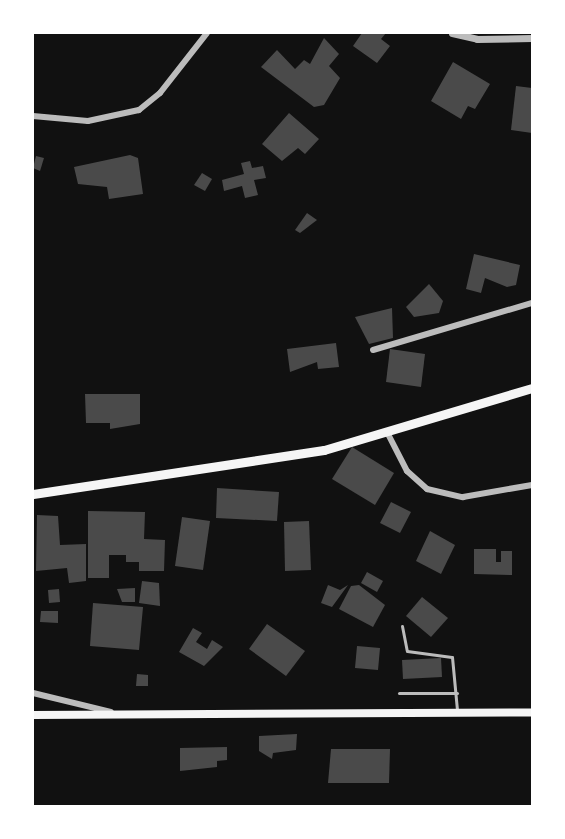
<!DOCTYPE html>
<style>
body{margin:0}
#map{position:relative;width:565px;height:839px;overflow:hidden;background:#111;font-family:Helvetica,sans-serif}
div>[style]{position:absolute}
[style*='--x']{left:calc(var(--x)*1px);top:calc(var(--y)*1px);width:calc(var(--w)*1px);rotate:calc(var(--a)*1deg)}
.building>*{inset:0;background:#4a4a4a}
.service>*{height:3px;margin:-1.5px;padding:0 1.5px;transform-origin:1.5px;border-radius:1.5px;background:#bcbcbc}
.minor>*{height:6px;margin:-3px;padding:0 3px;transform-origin:3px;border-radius:3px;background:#bcbcbc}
.tertiary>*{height:7px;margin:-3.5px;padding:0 3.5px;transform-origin:3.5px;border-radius:3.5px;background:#bcbcbc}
.secondary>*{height:8px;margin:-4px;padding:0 4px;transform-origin:4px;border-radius:4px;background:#f5f5f5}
.primary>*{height:9px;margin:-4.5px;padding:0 4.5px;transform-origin:4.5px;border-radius:4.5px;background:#f5f5f5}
span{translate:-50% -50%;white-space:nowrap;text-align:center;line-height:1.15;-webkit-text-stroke:4.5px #fff;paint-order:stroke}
.frame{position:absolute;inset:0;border:34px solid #fff;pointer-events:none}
</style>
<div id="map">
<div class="building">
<i style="clip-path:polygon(362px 33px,386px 33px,381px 39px,390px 46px,377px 63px,353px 46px)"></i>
<i style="clip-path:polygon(324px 38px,339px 54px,329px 66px,340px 78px,324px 105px,314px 107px,261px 67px,277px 50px,295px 69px,304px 60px,310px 64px)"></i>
<i style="clip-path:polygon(453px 62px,490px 84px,475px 109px,468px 106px,461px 119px,431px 101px)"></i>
<i style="clip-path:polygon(516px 86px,532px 88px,532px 133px,511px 130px)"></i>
<i style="clip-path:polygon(289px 113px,319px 139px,305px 154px,298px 148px,282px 161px,262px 144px)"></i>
<i style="clip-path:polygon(130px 155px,138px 158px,143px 194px,109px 199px,107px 187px,78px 184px,74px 167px)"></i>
<i style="clip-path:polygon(36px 156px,44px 158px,40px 171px,33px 168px)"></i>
<i style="clip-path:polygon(250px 161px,252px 168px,263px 166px,266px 178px,254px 180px,258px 195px,245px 198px,242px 186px,224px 191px,222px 180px,244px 174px,241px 163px)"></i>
<i style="clip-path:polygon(202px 173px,212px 179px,205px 191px,194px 185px)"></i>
<i style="clip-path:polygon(307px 213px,317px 220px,300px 233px,295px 230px)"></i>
<i style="clip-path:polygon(474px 254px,520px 265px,516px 285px,507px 287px,485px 278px,481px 293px,466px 289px)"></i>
<i style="clip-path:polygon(429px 284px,443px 301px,439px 313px,414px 317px,406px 307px)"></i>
<i style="clip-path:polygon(392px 308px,393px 338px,369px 344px,355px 317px)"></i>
<i style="clip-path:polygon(336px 343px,339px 367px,318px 369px,317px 362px,290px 372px,287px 349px)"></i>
<i style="clip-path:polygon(390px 349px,425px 354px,421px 387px,386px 382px)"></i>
<i style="clip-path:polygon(85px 394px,140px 394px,140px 424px,110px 429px,110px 423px,86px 423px)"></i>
<i style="clip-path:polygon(352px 447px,394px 473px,375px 505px,332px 479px)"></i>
<i style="clip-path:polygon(217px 488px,279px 492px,277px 521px,216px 518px)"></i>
<i style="clip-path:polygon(391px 502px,411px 512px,400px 533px,380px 523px)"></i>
<i style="clip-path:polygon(88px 511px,145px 512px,144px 539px,165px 540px,164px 571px,139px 571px,139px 562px,126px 562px,126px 555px,109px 555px,109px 578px,88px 578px)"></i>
<i style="clip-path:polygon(37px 515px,58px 516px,60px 545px,86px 544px,86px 581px,69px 583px,67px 568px,36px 571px)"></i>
<i style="clip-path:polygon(182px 517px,210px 521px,203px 570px,175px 566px)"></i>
<i style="clip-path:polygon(309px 521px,311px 570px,285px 571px,284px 522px)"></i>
<i style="clip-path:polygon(430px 531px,455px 545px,441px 574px,416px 561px)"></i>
<i style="clip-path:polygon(474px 549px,496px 549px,496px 562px,501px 562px,501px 551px,512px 551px,512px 575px,474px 574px)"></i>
<i style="clip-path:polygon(367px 572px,383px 581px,377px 592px,361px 583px)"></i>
<i style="clip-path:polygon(142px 581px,159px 583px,160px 606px,139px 603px)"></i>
<i style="clip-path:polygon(328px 585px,340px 590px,348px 585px,332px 607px,321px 603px)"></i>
<i style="clip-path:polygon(359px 585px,385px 605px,373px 627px,339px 609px,351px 586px)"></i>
<i style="clip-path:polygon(135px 588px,135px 602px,122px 602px,117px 589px)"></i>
<i style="clip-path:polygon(59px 589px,60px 602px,49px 603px,48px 590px)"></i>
<i style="clip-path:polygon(422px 597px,448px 618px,431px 637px,406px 616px)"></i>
<i style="clip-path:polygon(93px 603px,143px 607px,139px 650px,90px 646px)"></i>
<i style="clip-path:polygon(41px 611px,58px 611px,58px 623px,40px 622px)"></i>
<i style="clip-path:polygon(267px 624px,305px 651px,286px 676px,249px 649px)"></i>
<i style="clip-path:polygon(193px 628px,202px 633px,196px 642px,207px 649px,212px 640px,223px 647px,204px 666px,179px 652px)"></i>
<i style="clip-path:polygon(357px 646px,380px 648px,378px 670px,355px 668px)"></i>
<i style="clip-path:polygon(441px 658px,442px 677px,403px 679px,402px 660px)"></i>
<i style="clip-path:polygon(137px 674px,148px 675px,148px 686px,136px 686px)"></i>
<i style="clip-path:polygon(297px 734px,296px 750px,273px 753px,272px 759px,259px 751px,259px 736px)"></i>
<i style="clip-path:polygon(227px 747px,227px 760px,217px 761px,217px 767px,180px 771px,180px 748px)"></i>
<i style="clip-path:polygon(331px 749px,390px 749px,389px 783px,328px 783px)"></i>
</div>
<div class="service">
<i style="--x:402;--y:626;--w:25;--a:79"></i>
<i style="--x:407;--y:651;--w:45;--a:7.6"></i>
<i style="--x:452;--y:657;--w:53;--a:84.6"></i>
<i style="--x:399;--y:693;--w:58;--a:0"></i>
</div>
<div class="minor">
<i style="--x:33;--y:116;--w:55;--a:5.2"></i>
<i style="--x:88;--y:121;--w:52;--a:-12.2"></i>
<i style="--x:139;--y:110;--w:27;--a:-39"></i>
<i style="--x:160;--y:93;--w:76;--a:-51.9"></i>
<i style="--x:373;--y:350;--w:166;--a:-16.5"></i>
<i style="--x:387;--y:432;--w:44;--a:62.9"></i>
<i style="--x:407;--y:471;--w:27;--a:42"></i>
<i style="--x:427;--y:489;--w:37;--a:13"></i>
<i style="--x:463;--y:497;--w:70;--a:-9.9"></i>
<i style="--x:33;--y:693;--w:80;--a:13.7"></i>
</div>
<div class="tertiary">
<i style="--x:452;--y:33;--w:26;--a:13"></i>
<i style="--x:477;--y:39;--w:55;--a:-1"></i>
</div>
<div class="secondary">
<i style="--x:33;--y:715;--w:499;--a:-0.3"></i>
</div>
<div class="primary">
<i style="--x:33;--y:494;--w:294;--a:-8.6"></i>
<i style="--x:324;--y:450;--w:217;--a:-16.6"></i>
</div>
<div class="frame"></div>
</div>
